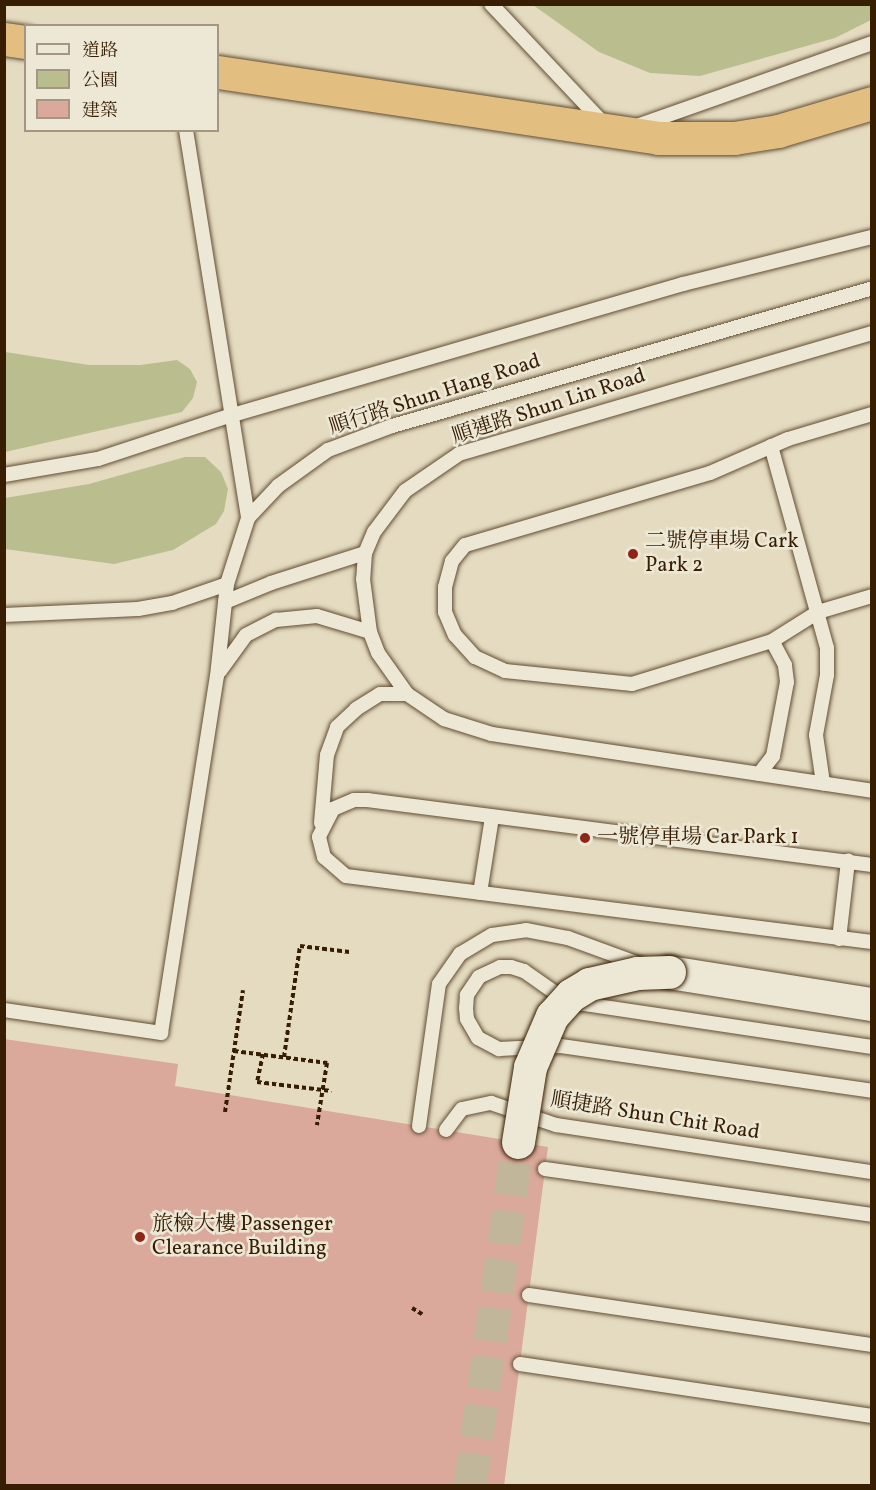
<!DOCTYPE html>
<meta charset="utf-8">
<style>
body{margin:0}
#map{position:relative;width:876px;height:1490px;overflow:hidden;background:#e4dbc0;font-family:Vollkorn,"Noto Serif TC",serif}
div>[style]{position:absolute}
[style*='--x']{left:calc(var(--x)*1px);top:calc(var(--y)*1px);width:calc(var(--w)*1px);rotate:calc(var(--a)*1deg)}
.green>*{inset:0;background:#babe8e}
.building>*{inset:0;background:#dba99b}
.secondary-tunnel>*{height:33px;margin-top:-16.5px;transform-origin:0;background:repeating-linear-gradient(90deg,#c1b59a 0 33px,transparent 0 49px)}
.path>*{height:4px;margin-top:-2px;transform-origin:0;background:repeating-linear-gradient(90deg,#371e03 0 4.5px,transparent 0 7.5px)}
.roads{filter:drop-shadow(0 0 2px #624d32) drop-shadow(0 0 2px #624d32)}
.lane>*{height:14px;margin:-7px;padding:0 7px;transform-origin:7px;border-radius:7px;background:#ede8d6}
.secondary>*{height:33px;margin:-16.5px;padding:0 16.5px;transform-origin:16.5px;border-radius:16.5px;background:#ede8d6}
.highway>*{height:33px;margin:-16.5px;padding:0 16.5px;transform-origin:16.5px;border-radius:16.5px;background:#e2be80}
.path-bridge>*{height:4px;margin-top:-2px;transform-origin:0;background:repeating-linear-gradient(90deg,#371e03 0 4.5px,transparent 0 7.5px)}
.bridges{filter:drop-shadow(0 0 2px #371e03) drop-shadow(0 0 2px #371e03)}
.secondary-bridge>*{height:33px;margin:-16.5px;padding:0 16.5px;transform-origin:16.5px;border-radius:16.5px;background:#ede8d6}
.dots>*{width:16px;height:16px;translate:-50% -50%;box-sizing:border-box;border:3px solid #ede8d6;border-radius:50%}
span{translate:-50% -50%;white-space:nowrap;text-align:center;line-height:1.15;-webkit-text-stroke:5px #ede8d6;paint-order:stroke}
.street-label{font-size:21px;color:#371e03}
.poi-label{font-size:21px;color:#371e03}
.left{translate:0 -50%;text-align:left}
.frame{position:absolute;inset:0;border:6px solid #371e03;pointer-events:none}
.legend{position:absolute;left:24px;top:24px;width:195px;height:108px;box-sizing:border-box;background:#ede8d6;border:2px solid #a49782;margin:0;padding:8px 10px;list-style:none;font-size:18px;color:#371e03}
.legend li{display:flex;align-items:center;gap:12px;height:30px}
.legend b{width:30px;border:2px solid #a49782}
</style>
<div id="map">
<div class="green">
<i style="clip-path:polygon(871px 4px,871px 20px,835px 38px,700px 76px,650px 73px,599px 52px,533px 5px)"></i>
<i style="clip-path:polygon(5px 352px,89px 365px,140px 365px,177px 360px,190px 369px,197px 382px,193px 398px,182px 412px,5px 452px)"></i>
<i style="clip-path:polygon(185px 457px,205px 457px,221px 472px,228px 489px,224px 511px,216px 524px,173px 550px,114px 564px,5px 549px,5px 498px,89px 484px)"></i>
</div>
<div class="building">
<i style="clip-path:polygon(4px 1039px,178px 1064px,175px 1086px,548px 1147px,504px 1486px,4px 1486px)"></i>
</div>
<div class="secondary-tunnel">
<i style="--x:470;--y:1486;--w:347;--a:-82.1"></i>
</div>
<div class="path">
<i style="--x:263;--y:1054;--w:29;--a:102"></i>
<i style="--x:257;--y:1082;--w:75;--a:6.9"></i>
<i style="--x:284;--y:1057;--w:112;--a:-81.8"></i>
<i style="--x:300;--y:946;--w:50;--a:6.8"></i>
<i style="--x:225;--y:1112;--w:123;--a:-81.6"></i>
<i style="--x:412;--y:1308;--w:12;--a:31"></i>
</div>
<div class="roads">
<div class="lane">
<i style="--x:491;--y:4;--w:163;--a:46.7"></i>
<i style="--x:634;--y:127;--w:252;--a:-19.4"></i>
<i style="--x:186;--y:130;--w:393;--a:80.9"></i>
<i style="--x:872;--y:333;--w:430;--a:163.7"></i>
<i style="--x:459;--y:454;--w:65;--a:145.6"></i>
<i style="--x:405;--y:491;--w:51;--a:127.1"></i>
<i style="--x:374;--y:532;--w:23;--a:113"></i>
<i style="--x:365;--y:553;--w:26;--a:94"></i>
<i style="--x:363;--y:579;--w:53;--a:82.5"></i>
<i style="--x:370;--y:632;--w:22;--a:69"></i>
<i style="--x:378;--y:653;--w:50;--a:54.7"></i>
<i style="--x:407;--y:694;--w:45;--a:34"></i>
<i style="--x:444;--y:719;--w:50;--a:17.4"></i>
<i style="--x:492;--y:734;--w:384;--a:8.5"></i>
<i style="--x:872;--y:414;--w:88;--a:163.4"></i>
<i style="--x:788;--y:439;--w:85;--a:156.4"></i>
<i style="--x:710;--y:473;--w:255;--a:163.6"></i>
<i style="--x:465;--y:545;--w:21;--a:129"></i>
<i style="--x:452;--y:561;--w:27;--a:105"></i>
<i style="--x:445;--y:587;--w:25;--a:90"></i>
<i style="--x:445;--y:612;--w:25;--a:67"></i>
<i style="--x:455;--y:635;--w:30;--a:48"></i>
<i style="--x:475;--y:657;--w:33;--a:25"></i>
<i style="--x:505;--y:671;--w:128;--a:5.8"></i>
<i style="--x:632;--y:684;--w:146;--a:-17.1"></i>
<i style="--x:772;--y:641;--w:54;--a:-32.2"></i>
<i style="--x:818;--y:612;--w:56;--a:-16.5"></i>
<i style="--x:771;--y:446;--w:210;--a:74.5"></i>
<i style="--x:827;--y:648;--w:27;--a:90"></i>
<i style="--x:827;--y:675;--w:61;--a:100.4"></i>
<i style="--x:816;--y:735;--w:49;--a:81.7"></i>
<i style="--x:4;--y:475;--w:95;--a:-9.7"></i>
<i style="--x:98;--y:459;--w:138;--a:-18.2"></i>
<i style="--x:229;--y:416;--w:473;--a:-16.2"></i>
<i style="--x:683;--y:284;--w:195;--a:-14"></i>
<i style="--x:225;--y:602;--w:50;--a:-22.4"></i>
<i style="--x:271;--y:583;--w:99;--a:-17.7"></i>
<i style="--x:4;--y:615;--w:134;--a:-2.6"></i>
<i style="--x:138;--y:609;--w:35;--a:-10"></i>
<i style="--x:172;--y:603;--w:58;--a:-19.1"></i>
<i style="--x:227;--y:584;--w:69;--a:-72.3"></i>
<i style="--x:248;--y:518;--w:44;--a:-46.8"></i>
<i style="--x:278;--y:486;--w:62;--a:-35.8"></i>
<i style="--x:328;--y:450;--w:68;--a:-20.6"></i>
<i style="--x:392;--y:426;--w:499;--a:-16"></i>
<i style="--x:220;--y:671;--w:44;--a:-54.2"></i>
<i style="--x:246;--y:635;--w:34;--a:-27"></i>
<i style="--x:276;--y:620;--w:41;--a:-5.6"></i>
<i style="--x:317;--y:616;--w:55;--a:16.8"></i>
<i style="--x:759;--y:774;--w:23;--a:-52"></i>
<i style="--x:773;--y:756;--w:75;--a:-79.3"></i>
<i style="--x:787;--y:682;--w:17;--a:-97"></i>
<i style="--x:785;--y:665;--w:27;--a:-118"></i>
<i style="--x:321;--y:823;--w:68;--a:-85"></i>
<i style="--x:327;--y:755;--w:30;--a:-70"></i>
<i style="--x:337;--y:727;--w:26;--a:-43"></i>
<i style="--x:356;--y:709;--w:28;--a:-32"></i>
<i style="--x:380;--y:694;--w:27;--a:0"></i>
<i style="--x:872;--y:865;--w:509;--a:-172.67"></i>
<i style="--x:367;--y:800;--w:13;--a:180"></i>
<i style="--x:354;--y:800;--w:23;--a:157"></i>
<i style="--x:333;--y:809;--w:31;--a:117"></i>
<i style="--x:319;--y:837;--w:21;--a:76"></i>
<i style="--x:324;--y:857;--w:29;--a:41"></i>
<i style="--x:346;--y:876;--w:530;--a:7.15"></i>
<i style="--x:480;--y:893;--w:77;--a:-81"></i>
<i style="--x:839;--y:939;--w:79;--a:-83.4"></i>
<i style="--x:4;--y:1010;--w:159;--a:8.3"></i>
<i style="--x:161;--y:1033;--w:361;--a:-81.1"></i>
<i style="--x:217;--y:676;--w:93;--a:-83.8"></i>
<i style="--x:872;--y:1047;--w:292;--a:-171.5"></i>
<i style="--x:583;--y:1004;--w:23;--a:-162"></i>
<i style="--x:561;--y:997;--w:45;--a:-144.9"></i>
<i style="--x:524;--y:971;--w:14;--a:-163"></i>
<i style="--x:511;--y:967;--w:11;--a:180"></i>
<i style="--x:500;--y:967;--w:23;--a:155"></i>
<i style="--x:479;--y:977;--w:22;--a:124"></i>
<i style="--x:467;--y:995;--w:13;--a:94"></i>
<i style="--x:466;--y:1008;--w:11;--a:85"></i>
<i style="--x:467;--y:1019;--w:22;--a:60"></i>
<i style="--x:478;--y:1038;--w:24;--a:28"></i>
<i style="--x:499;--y:1049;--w:62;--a:-2.8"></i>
<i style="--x:561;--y:1046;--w:314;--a:8.2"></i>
<i style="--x:419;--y:1126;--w:143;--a:-82"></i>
<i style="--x:439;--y:984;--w:37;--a:-55"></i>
<i style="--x:460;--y:954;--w:37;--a:-31"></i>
<i style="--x:492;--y:935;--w:34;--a:-8"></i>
<i style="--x:526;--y:930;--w:43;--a:10.8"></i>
<i style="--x:568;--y:938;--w:76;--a:20.1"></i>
<i style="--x:446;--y:1130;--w:26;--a:-53"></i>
<i style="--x:462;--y:1109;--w:30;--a:-12"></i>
<i style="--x:491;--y:1103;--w:69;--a:18.7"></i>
<i style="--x:556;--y:1125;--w:319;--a:8.5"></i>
<i style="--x:545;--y:1169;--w:330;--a:8"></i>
<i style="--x:529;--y:1295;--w:347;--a:8.3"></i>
<i style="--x:520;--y:1364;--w:356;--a:8.4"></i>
</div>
<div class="secondary">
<i style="--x:669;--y:972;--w:206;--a:9"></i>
</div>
<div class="highway">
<i style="--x:4;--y:39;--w:22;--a:8"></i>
<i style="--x:218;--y:72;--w:445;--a:8.5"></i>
<i style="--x:658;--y:138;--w:76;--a:0"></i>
<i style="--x:734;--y:138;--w:45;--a:-9"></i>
<i style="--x:778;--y:131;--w:98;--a:-16.6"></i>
</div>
</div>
<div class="path-bridge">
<i style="--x:234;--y:1051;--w:94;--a:7.4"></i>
<i style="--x:327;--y:1063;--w:63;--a:99.2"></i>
</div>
<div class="bridges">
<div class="secondary-bridge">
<i style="--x:518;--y:1142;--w:76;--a:-80.9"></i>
<i style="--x:530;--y:1067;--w:56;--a:-66.7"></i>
<i style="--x:552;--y:1016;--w:28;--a:-48"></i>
<i style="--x:571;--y:995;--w:21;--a:-31"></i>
<i style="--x:589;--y:984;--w:49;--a:-12.9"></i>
<i style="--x:637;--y:973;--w:32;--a:-2"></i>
</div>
</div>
<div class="dots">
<i style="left:633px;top:554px;background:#8f2418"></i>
<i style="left:585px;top:838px;background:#8f2418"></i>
<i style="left:140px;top:1237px;background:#8f2418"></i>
</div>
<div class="street-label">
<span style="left:435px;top:395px;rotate:-18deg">順行路 Shun Hang Road</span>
<span style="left:549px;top:407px;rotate:-18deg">順連路 Shun Lin Road</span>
<span style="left:655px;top:1117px;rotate:9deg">順捷路 Shun Chit Road</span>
</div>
<div class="poi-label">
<span class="left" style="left:645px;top:554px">二號停車場 Cark<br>Park 2</span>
<span class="left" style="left:597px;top:838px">一號停車場 Car Park 1</span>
<span class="left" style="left:152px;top:1237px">旅檢大樓 Passenger<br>Clearance Building</span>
</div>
<div class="frame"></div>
<ul class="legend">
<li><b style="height:8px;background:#ede8d6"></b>道路</li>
<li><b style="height:16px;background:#babe8e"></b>公園</li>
<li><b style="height:16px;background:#dba99b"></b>建築</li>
</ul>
</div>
